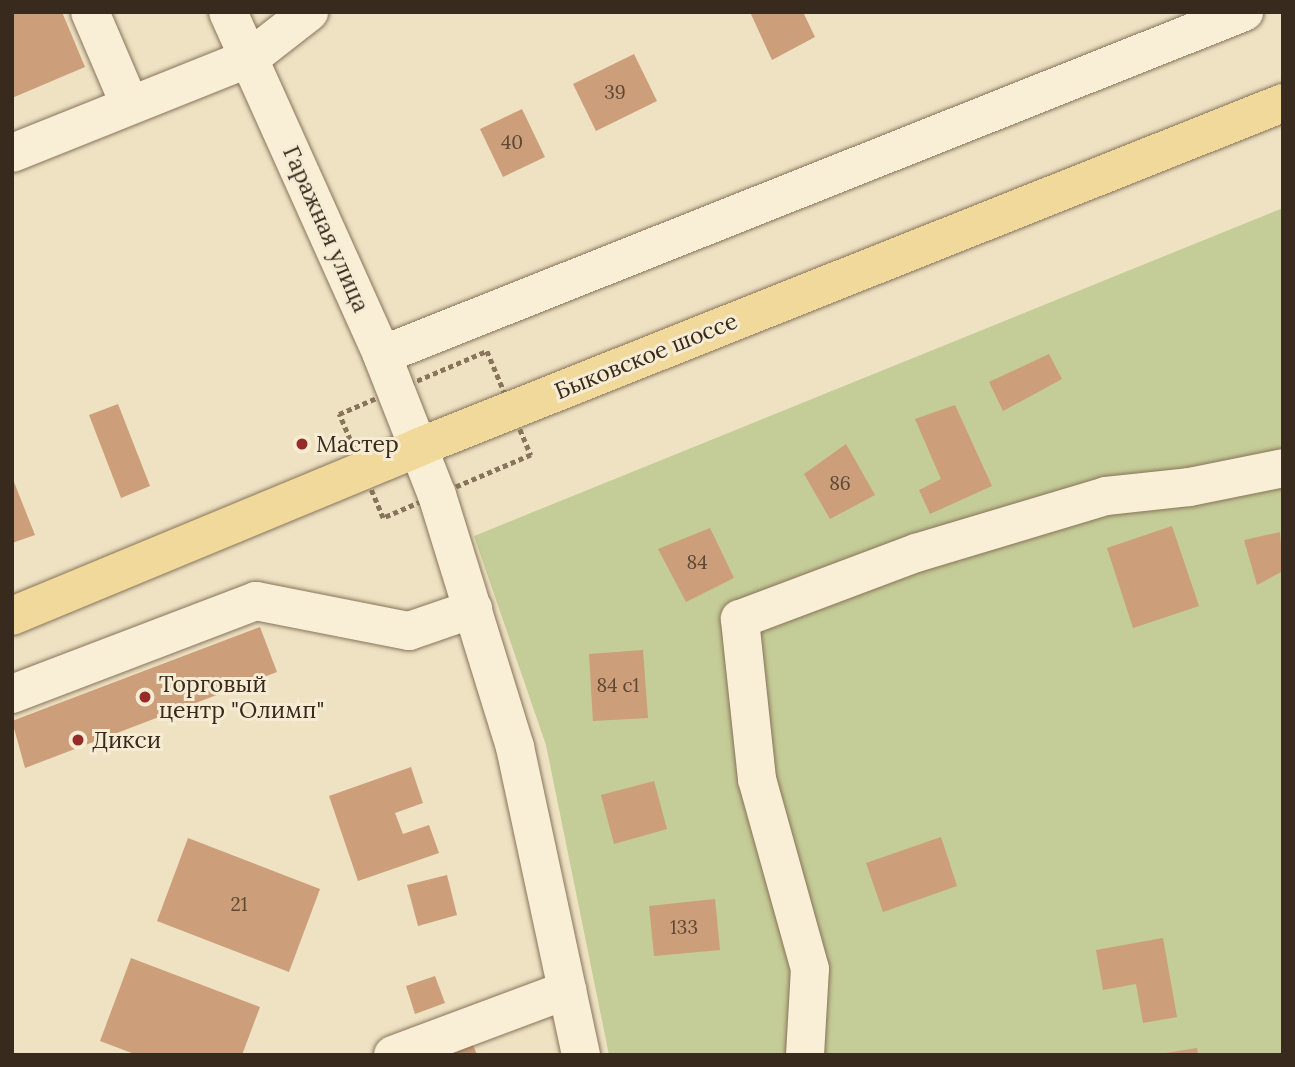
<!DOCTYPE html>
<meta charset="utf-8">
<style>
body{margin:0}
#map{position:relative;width:1295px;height:1067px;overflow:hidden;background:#eee2c3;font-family:Lora,serif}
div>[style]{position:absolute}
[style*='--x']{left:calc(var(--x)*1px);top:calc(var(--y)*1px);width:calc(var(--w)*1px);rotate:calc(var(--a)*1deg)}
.green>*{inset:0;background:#c4cc97}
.building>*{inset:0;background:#cc9e79}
.path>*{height:4.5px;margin-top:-2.25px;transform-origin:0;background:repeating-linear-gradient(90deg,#88745a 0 5px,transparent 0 8.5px)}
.roads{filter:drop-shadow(0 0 2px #88745a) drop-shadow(0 0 2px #88745a)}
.minor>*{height:38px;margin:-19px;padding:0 19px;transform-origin:19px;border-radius:19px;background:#f9efd6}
.major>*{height:38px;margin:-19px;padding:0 19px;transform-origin:19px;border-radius:19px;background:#f1d89b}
.dots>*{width:19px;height:19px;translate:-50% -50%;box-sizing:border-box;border:4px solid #f5ecd3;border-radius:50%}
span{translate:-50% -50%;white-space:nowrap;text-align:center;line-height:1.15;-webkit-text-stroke:6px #f5ecd3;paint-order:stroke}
.number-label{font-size:19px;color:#5d4835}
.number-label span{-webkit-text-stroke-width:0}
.street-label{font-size:23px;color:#382b1e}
.poi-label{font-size:23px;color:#382b1e}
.left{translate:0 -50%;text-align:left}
.frame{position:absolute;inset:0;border:14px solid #382b1e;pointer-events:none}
</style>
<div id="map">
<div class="green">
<i style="clip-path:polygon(1283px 208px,1283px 1055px,609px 1055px,546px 745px,474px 536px)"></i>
</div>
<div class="building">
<i style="clip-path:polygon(12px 12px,62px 12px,85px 67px,12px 98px)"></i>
<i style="clip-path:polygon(750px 12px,803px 12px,815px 37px,772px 60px)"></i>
<i style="clip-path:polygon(634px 54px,657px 101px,596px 131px,573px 84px)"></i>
<i style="clip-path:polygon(522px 109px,545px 157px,503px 177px,480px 129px)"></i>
<i style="clip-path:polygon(1049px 354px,1062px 379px,1003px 411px,989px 382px)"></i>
<i style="clip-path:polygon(118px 404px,150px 486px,121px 498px,89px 415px)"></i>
<i style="clip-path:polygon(955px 405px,992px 486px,930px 514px,919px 490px,941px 479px,915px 419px)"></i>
<i style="clip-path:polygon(846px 444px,875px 495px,830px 519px,804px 474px)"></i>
<i style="clip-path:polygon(12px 477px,35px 535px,12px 543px)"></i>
<i style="clip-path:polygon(1172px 526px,1199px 606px,1133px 628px,1107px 548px)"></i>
<i style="clip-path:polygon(710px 528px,734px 578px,686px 602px,658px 549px)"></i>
<i style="clip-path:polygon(1280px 532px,1283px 571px,1257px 585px,1244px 540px)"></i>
<i style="clip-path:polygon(260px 627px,277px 672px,25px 768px,12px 721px)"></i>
<i style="clip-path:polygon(643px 650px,648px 718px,593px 721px,589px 654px)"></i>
<i style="clip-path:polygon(411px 767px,423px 803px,395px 813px,403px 834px,429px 825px,439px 853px,358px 881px,329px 796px)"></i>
<i style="clip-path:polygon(654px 781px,667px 829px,614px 844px,601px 795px)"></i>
<i style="clip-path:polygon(941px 837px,957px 886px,883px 912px,866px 863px)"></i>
<i style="clip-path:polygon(188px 838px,320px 889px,289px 972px,157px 921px)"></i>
<i style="clip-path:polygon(447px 875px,457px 915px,418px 926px,407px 885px)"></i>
<i style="clip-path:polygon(715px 899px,720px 950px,654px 956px,649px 906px)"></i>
<i style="clip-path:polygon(1163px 938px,1177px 1017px,1143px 1023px,1136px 984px,1103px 990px,1096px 950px)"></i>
<i style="clip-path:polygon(131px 958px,260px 1007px,242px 1055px,137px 1055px,100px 1041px)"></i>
<i style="clip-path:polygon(435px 976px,445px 1003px,415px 1014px,406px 986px)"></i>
<i style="clip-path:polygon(472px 1042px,477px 1055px,438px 1055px)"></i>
<i style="clip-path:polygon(1197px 1048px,1198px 1055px,1166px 1055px,1166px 1053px)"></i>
</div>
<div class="path">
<i style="--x:487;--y:351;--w:113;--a:67.1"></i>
<i style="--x:531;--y:455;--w:161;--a:156.9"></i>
<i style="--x:383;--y:518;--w:113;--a:-112.9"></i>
<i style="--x:339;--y:414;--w:161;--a:-23.1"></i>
</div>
<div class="roads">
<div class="minor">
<i style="--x:90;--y:12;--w:99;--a:66.8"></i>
<i style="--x:228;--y:12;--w:376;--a:65.8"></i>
<i style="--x:382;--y:355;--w:150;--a:68.6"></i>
<i style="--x:437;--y:495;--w:264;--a:72.8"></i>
<i style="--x:515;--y:747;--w:315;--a:77.9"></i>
<i style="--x:12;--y:153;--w:256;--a:-21.8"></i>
<i style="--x:250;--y:58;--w:75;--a:-37.9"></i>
<i style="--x:382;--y:355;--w:928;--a:-21.7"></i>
<i style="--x:12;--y:694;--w:261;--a:-20.9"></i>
<i style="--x:256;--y:601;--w:156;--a:11.1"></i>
<i style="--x:409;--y:631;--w:68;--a:-19"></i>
<i style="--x:393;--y:1055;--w:186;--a:-20.5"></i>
<i style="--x:805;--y:1055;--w:86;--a:-86.7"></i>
<i style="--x:810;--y:969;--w:197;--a:-105.6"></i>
<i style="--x:757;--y:779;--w:161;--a:-96.1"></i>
<i style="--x:740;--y:619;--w:188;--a:-20.6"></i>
<i style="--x:916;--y:553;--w:198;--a:-16.7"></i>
<i style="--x:1106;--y:496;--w:83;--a:-6.2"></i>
<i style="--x:1189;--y:487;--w:96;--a:-11.4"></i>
</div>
<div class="major">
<i style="--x:12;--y:616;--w:441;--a:-22.5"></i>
<i style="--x:419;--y:447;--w:930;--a:-21.71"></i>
</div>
</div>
<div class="dots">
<i style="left:302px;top:444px;background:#962c2a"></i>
<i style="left:145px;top:697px;background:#962c2a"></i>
<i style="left:78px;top:740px;background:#962c2a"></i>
</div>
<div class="number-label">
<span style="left:615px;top:93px">39</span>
<span style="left:512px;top:143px">40</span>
<span style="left:840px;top:484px">86</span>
<span style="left:697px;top:563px">84</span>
<span style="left:618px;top:686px">84 с1</span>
<span style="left:239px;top:905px">21</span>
<span style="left:684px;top:928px">133</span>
</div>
<div class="street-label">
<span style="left:326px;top:229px;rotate:66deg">Гаражная улица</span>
<span style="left:646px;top:356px;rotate:-22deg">Быковское шоссе</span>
</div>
<div class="poi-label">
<span class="left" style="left:316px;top:444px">Мастер</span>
<span class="left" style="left:159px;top:697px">Торговый<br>центр "Олимп"</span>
<span class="left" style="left:92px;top:740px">Дикси</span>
</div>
<div class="frame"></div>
</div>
